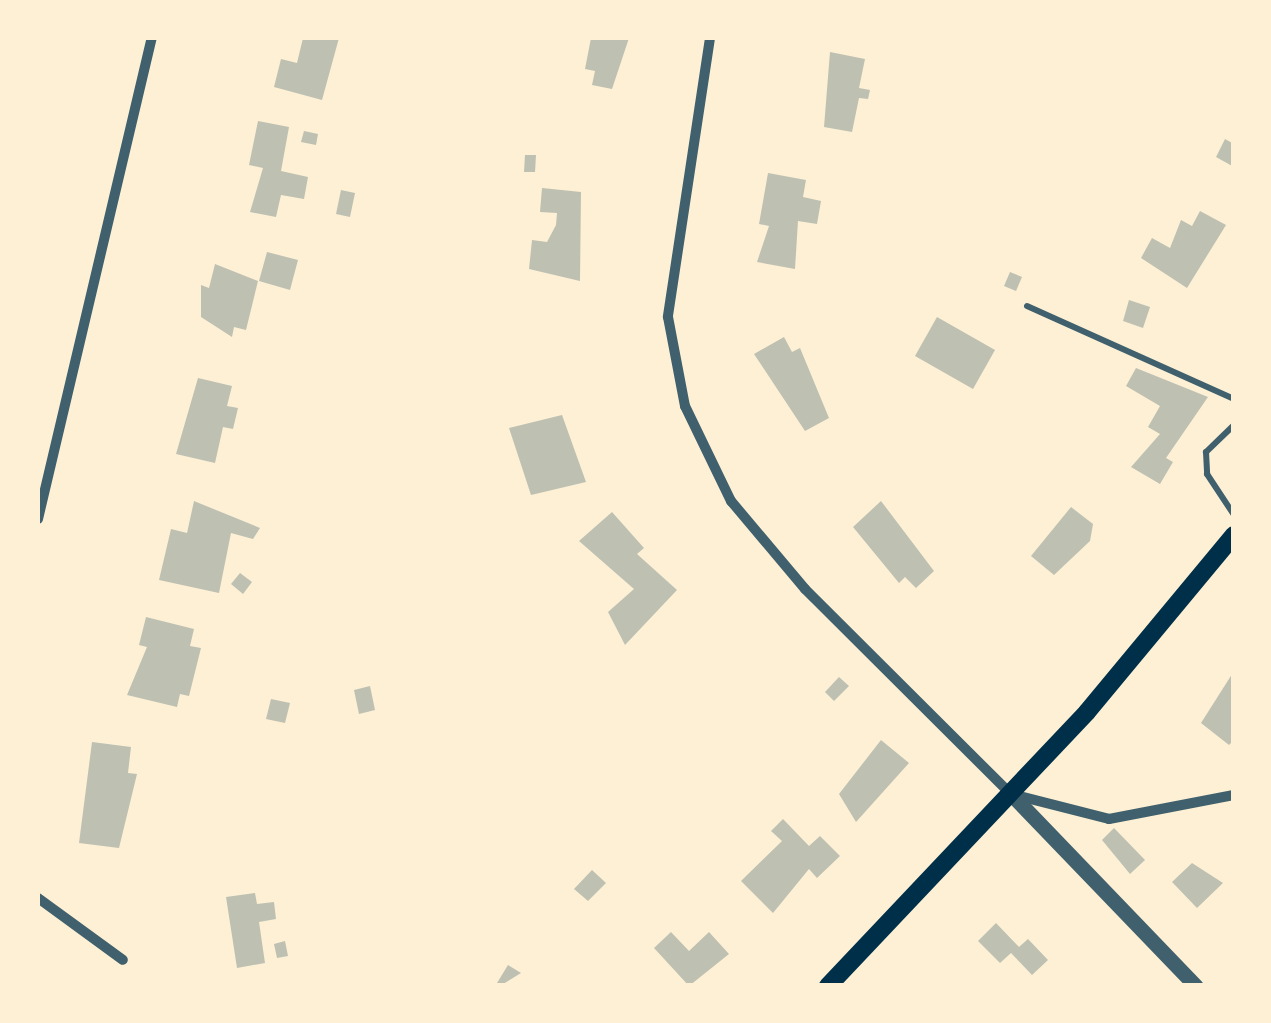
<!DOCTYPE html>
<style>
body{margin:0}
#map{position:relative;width:1271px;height:1023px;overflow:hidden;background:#fdf0d5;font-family:Inter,sans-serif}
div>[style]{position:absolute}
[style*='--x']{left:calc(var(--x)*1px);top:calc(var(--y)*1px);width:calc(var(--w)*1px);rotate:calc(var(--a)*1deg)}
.building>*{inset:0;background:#bec0b2}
.service>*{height:6px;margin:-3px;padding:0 3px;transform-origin:3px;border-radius:3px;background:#3f606c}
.minor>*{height:10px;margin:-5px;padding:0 5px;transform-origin:5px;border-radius:5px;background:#3f606c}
.tertiary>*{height:15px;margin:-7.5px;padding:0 7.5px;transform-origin:7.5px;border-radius:7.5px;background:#3f606c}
.secondary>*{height:18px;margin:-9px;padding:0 9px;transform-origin:9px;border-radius:9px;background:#003049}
span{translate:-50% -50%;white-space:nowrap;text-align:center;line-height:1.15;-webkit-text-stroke:10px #fdf0d5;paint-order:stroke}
.frame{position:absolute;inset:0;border:40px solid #fdf0d5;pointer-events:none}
</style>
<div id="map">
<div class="building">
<i style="clip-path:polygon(303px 38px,339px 38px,322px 100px,274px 87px,281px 59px,297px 63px)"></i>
<i style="clip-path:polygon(591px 38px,629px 38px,612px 89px,592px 85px,595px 71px,585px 69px)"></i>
<i style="clip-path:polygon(830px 52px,865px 59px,859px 88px,870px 90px,868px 99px,859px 98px,852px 132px,824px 127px)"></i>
<i style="clip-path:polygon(258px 121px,289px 127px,281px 171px,308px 177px,304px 199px,281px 195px,276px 217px,250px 212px,263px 168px,249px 165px)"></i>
<i style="clip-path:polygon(304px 131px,318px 134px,316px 145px,301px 142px)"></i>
<i style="clip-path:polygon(1225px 139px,1234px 144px,1234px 167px,1216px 157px)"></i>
<i style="clip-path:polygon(525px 155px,536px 155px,535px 172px,524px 172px)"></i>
<i style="clip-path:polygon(768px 173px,806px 180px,803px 197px,821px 201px,817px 224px,798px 221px,795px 269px,757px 262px,769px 226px,759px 224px)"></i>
<i style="clip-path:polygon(542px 188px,581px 192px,580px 281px,529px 269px,532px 240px,547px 242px,556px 225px,557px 213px,540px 212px)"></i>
<i style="clip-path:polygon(341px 190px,355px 193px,350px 217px,336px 214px)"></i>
<i style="clip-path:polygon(1200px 211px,1226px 225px,1187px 288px,1141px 258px,1152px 238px,1170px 248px,1181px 220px,1192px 226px)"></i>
<i style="clip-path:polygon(267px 252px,298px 260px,290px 290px,259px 281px)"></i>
<i style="clip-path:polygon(215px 264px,258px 281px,246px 330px,234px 327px,232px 337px,201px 317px,201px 285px,209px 288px)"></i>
<i style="clip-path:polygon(1010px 272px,1022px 277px,1016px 291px,1004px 286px)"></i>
<i style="clip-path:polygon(1129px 300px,1150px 307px,1143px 328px,1123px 321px)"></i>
<i style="clip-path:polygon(937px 317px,995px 350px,973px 389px,915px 356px)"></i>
<i style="clip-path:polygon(784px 337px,792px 352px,800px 348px,829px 418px,805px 431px,754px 354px)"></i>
<i style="clip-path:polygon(1136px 368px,1208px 397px,1166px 458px,1173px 462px,1160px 484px,1131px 467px,1160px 434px,1148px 427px,1160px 406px,1126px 386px)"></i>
<i style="clip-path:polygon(198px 378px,232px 386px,227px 406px,238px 408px,233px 429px,223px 427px,215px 463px,176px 454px)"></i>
<i style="clip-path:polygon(562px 415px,586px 482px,531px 495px,509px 428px)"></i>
<i style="clip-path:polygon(194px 501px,260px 528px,253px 539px,231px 533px,219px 593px,159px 580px,171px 529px,187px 533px)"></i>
<i style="clip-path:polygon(881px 501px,934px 571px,916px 588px,905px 577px,899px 583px,853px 527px)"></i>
<i style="clip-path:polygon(1071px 507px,1093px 524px,1090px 541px,1054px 575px,1031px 556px)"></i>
<i style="clip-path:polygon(612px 512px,644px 548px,637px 554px,677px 590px,625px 645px,608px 612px,634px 589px,579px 541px)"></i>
<i style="clip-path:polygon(240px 573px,252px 582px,243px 594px,231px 584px)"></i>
<i style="clip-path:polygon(146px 617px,194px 629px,190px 646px,201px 648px,189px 696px,180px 694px,177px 707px,127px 695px,147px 647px,139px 645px)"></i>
<i style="clip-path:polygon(1234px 671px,1234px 740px,1229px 745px,1201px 723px)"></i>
<i style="clip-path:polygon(839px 677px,849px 686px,834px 701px,825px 692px)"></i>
<i style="clip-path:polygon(370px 686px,375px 710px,359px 714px,354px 690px)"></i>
<i style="clip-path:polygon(271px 699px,290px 703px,285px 723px,266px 719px)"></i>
<i style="clip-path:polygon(881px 740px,909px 763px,856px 822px,839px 794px)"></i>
<i style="clip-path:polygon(92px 742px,131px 747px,128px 773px,137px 774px,119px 848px,79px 843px)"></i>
<i style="clip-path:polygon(783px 819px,809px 846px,820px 836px,840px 856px,817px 878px,809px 869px,773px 913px,741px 881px,782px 841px,771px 831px)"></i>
<i style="clip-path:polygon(1114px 828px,1145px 860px,1130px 874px,1102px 840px)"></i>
<i style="clip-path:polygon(1192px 863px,1223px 883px,1197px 908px,1172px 882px)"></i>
<i style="clip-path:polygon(592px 870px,606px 883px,588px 901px,574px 889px)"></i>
<i style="clip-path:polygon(255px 893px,257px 904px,274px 902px,276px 919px,259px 922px,265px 963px,237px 968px,226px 897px)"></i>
<i style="clip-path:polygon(996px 923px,1019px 947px,1028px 939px,1048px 960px,1032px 975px,1011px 953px,1000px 963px,978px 941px)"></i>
<i style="clip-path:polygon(671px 932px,689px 951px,709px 932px,729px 954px,689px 986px,654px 948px)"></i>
<i style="clip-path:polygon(285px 941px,288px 956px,277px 958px,274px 944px)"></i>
<i style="clip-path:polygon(508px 965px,521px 973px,500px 986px,497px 983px)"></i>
</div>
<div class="service">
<i style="--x:1027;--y:306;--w:227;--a:24.2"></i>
<i style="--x:1234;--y:425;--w:39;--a:136"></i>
<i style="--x:1206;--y:452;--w:22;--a:87"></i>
<i style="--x:1207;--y:474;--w:49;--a:56.6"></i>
</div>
<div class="minor">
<i style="--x:710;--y:38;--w:282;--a:98.6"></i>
<i style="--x:668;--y:317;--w:91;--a:79.2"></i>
<i style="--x:685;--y:406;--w:106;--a:64.2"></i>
<i style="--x:731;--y:501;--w:115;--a:49.9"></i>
<i style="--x:805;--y:589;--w:291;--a:44.9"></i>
<i style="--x:1011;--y:794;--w:101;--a:14.3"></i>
<i style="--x:1109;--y:819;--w:127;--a:-10.9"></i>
<i style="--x:38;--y:519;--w:494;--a:-76.7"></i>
<i style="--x:38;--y:898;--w:105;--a:36.1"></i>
</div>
<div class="tertiary">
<i style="--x:1011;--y:794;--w:267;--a:46.1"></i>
</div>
<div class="secondary">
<i style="--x:828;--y:986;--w:377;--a:-46.6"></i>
<i style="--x:1087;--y:712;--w:230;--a:-50.3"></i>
</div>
<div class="frame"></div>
</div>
